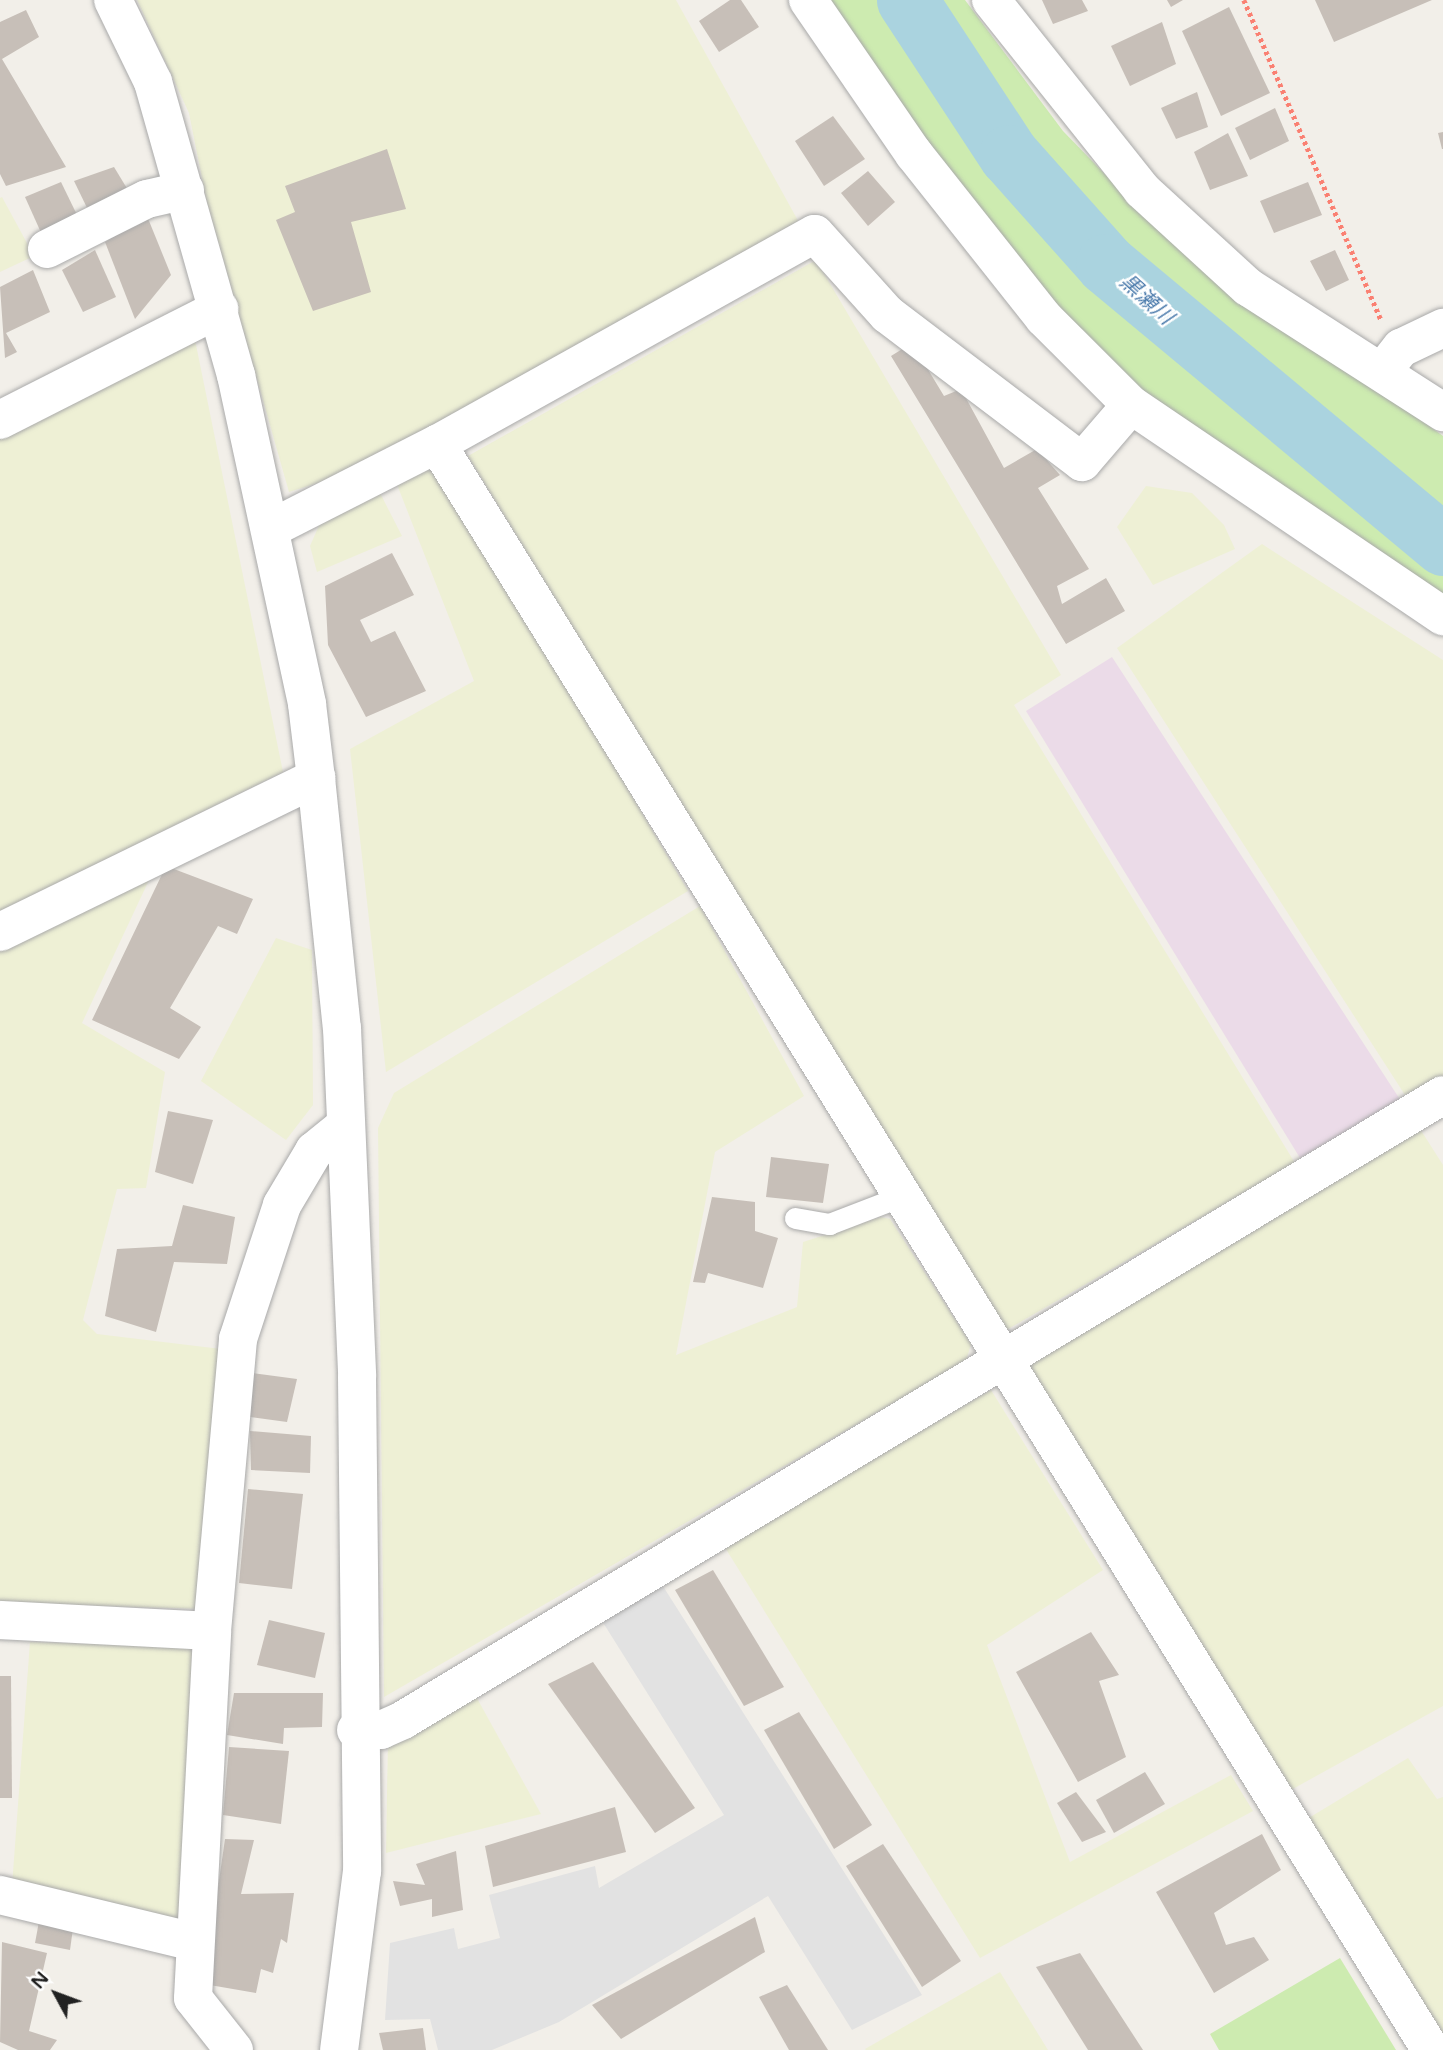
<!DOCTYPE html>
<meta charset="utf-8">
<style>
body{margin:0}
#map{position:relative;width:1443px;height:2050px;overflow:hidden;background:#f2efe9;font-family:"Varela Round","Noto Sans JP",sans-serif}
div>[style]{position:absolute}
[style*='--x']{left:calc(var(--x)*1px);top:calc(var(--y)*1px);width:calc(var(--w)*1px);rotate:calc(var(--a)*1deg)}
.industrial>*{inset:0;background:#ebdbe8}
.farmland>*{inset:0;background:#eef0d5}
.grass>*{inset:0;background:#cdebb0}
.parking>*{inset:0;background:#e2e2e2}
.river>*{height:61px;margin:-30.5px;padding:0 30.5px;transform-origin:30.5px;border-radius:30.5px;background:#aad3df}
.building>*{inset:0;background:#c7bfb8}
.path>*{height:4.5px;margin-top:-2.25px;transform-origin:0;background:repeating-linear-gradient(90deg,#fa8072 0 3.5px,transparent 0 7px)}
.roads{filter:drop-shadow(0 0 2px #a9a9a9) drop-shadow(0 0 2px #a9a9a9)}
.service>*{height:21px;margin:-10.5px;padding:0 10.5px;transform-origin:10.5px;border-radius:10.5px;background:#fff}
.minor>*{height:38px;margin:-19px;padding:0 19px;transform-origin:19px;border-radius:19px;background:#fff}
.tertiary>*{height:38px;margin:-19px;padding:0 19px;transform-origin:19px;border-radius:19px;background:#fff}
span{translate:-50% -50%;white-space:nowrap;text-align:center;line-height:1.15;-webkit-text-stroke:5px #fff;paint-order:stroke}
.water-label{font-size:21px;color:#4a7aab;font-style:italic}
.north{position:absolute;left:21px;top:1959px;width:70px;height:70px;-webkit-text-stroke:5px #fff;paint-order:stroke;rotate:311deg;font-size:19px;font-weight:700;line-height:28px;text-align:center;color:#222}
.north::after{content:'';display:block;margin:auto;width:24px;height:32px;background:#222;clip-path:polygon(50% 0,100% 100%,50% 72%,0 100%)}
</style>
<div id="map">
<div class="industrial">
<i style="clip-path:polygon(1112px 657px,1401px 1101px,1300px 1158px,1026px 711px)"></i>
</div>
<div class="farmland">
<i style="clip-path:polygon(137px 0,676px 0,801px 226px,363px 469px,289px 492px,207px 203px,189px 113px)"></i>
<i style="clip-path:polygon(2px 197px,34px 256px,0 272px,0 198px)"></i>
<i style="clip-path:polygon(816px 260px,1061px 675px,1014px 705px,1295px 1163px,1003px 1332px,468px 456px)"></i>
<i style="clip-path:polygon(194px 335px,283px 772px,0 912px,0 433px)"></i>
<i style="clip-path:polygon(436px 464px,688px 891px,386px 1072px,350px 749px,474px 681px,396px 482px)"></i>
<i style="clip-path:polygon(1146px 486px,1192px 493px,1224px 525px,1235px 549px,1153px 585px,1117px 527px)"></i>
<i style="clip-path:polygon(379px 491px,402px 536px,317px 572px,310px 546px,321px 521px)"></i>
<i style="clip-path:polygon(1262px 544px,1443px 660px,1443px 1077px,1405px 1095px,1117px 648px)"></i>
<i style="clip-path:polygon(157px 863px,82px 1023px,165px 1072px,146px 1188px,117px 1189px,83px 1320px,97px 1334px,221px 1349px,204px 1609px,0 1603px,0 946px)"></i>
<i style="clip-path:polygon(700px 906px,804px 1096px,715px 1152px,676px 1355px,797px 1307px,803px 1242px,881px 1217px,890px 1219px,971px 1344px,966px 1361px,384px 1697px,378px 1128px,394px 1093px)"></i>
<i style="clip-path:polygon(276px 938px,312px 950px,313px 1105px,286px 1140px,201px 1081px)"></i>
<i style="clip-path:polygon(1415px 1121px,1443px 1165px,1443px 1706px,1280px 1796px,1022px 1357px)"></i>
<i style="clip-path:polygon(991px 1390px,1103px 1570px,987px 1645px,1070px 1862px,1231px 1775px,1253px 1811px,980px 1958px,724px 1546px)"></i>
<i style="clip-path:polygon(30px 1642px,200px 1647px,183px 1928px,12px 1886px)"></i>
<i style="clip-path:polygon(473px 1691px,541px 1814px,386px 1853px,388px 1739px)"></i>
<i style="clip-path:polygon(1408px 1758px,1437px 1799px,1443px 1797px,1443px 2050px,1307px 1819px)"></i>
<i style="clip-path:polygon(1000px 1972px,1048px 2050px,866px 2050px,865px 2049px)"></i>
</div>
<div class="grass">
<i style="clip-path:polygon(828px 0,965px 0,1063px 131px,1165px 236px,1443px 436px,1443px 601px,1146px 402px,1056px 317px,869px 69px)"></i>
<i style="clip-path:polygon(1340px 1958px,1396px 2050px,1219px 2050px,1210px 2034px)"></i>
</div>
<div class="parking">
<i style="clip-path:polygon(661px 1583px,922px 1995px,852px 2030px,768px 1896px,559px 2022px,492px 2050px,438px 2050px,430px 2019px,385px 2020px,390px 1943px,454px 1928px,458px 1949px,500px 1938px,489px 1895px,595px 1866px,599px 1888px,724px 1815px,602px 1621px)"></i>
</div>
<div class="river">
<i style="--x:907;--y:0;--w:186;--a:56.7"></i>
<i style="--x:1009;--y:155;--w:146;--a:48.3"></i>
<i style="--x:1106;--y:264;--w:439;--a:39.8"></i>
</div>
<div class="building">
<i style="clip-path:polygon(730px 0,741px 0,759px 27px,719px 52px,699px 21px)"></i>
<i style="clip-path:polygon(1042px 0,1082px 0,1088px 11px,1053px 24px)"></i>
<i style="clip-path:polygon(1167px 0,1183px 0,1171px 7px)"></i>
<i style="clip-path:polygon(1315px 0,1432px 0,1334px 42px)"></i>
<i style="clip-path:polygon(1229px 7px,1270px 93px,1221px 116px,1182px 31px)"></i>
<i style="clip-path:polygon(26px 10px,39px 37px,2px 59px,66px 167px,6px 186px,0 174px,0 22px)"></i>
<i style="clip-path:polygon(1162px 22px,1176px 64px,1130px 86px,1111px 46px)"></i>
<i style="clip-path:polygon(1197px 92px,1208px 127px,1176px 139px,1161px 108px)"></i>
<i style="clip-path:polygon(1275px 108px,1289px 141px,1250px 160px,1235px 128px)"></i>
<i style="clip-path:polygon(833px 116px,865px 159px,824px 186px,795px 141px)"></i>
<i style="clip-path:polygon(1443px 132px,1443px 149px,1442px 149px,1438px 133px)"></i>
<i style="clip-path:polygon(1228px 133px,1248px 176px,1210px 190px,1194px 152px)"></i>
<i style="clip-path:polygon(387px 149px,406px 209px,351px 222px,371px 292px,313px 311px,276px 220px,295px 212px,285px 186px)"></i>
<i style="clip-path:polygon(114px 167px,131px 195px,90px 214px,74px 181px)"></i>
<i style="clip-path:polygon(868px 171px,895px 202px,868px 226px,841px 193px)"></i>
<i style="clip-path:polygon(61px 182px,79px 219px,43px 237px,25px 197px)"></i>
<i style="clip-path:polygon(1308px 182px,1322px 215px,1274px 233px,1260px 201px)"></i>
<i style="clip-path:polygon(147px 216px,171px 275px,135px 319px,105px 242px)"></i>
<i style="clip-path:polygon(95px 250px,116px 297px,83px 312px,62px 270px)"></i>
<i style="clip-path:polygon(1335px 250px,1349px 280px,1326px 291px,1310px 261px)"></i>
<i style="clip-path:polygon(33px 270px,50px 312px,6px 333px,17px 352px,5px 358px,0 287px)"></i>
<i style="clip-path:polygon(912px 343px,944px 396px,961px 389px,1004px 468px,1037px 449px,1060px 475px,1038px 488px,1089px 569px,1057px 586px,1062px 604px,1106px 578px,1125px 611px,1066px 644px,891px 356px)"></i>
<i style="clip-path:polygon(392px 553px,414px 595px,360px 620px,371px 642px,395px 631px,426px 691px,366px 717px,328px 645px,325px 586px)"></i>
<i style="clip-path:polygon(166px 866px,253px 899px,237px 934px,218px 926px,170px 1008px,201px 1027px,179px 1059px,92px 1020px)"></i>
<i style="clip-path:polygon(168px 1111px,213px 1120px,193px 1184px,155px 1172px)"></i>
<i style="clip-path:polygon(771px 1157px,829px 1164px,823px 1203px,766px 1197px)"></i>
<i style="clip-path:polygon(712px 1197px,755px 1202px,755px 1231px,778px 1238px,763px 1288px,708px 1273px,705px 1283px,693px 1282px)"></i>
<i style="clip-path:polygon(183px 1205px,235px 1217px,227px 1264px,174px 1262px,156px 1332px,105px 1316px,117px 1249px,172px 1246px)"></i>
<i style="clip-path:polygon(253px 1373px,297px 1379px,287px 1422px,250px 1417px)"></i>
<i style="clip-path:polygon(250px 1431px,311px 1436px,310px 1473px,251px 1470px)"></i>
<i style="clip-path:polygon(248px 1489px,303px 1494px,292px 1589px,239px 1583px)"></i>
<i style="clip-path:polygon(713px 1570px,784px 1687px,744px 1706px,675px 1590px)"></i>
<i style="clip-path:polygon(269px 1620px,325px 1633px,315px 1678px,257px 1665px)"></i>
<i style="clip-path:polygon(1091px 1632px,1119px 1675px,1099px 1681px,1126px 1757px,1078px 1782px,1016px 1672px)"></i>
<i style="clip-path:polygon(593px 1662px,695px 1808px,655px 1833px,548px 1684px)"></i>
<i style="clip-path:polygon(0 1676px,11px 1676px,12px 1798px,0 1798px)"></i>
<i style="clip-path:polygon(234px 1693px,323px 1693px,322px 1727px,284px 1728px,283px 1744px,227px 1735px)"></i>
<i style="clip-path:polygon(799px 1712px,872px 1825px,834px 1849px,764px 1730px)"></i>
<i style="clip-path:polygon(229px 1747px,289px 1751px,281px 1824px,223px 1815px)"></i>
<i style="clip-path:polygon(1145px 1772px,1165px 1804px,1114px 1833px,1096px 1800px)"></i>
<i style="clip-path:polygon(1076px 1792px,1106px 1832px,1082px 1842px,1057px 1803px)"></i>
<i style="clip-path:polygon(615px 1807px,626px 1852px,493px 1887px,485px 1846px)"></i>
<i style="clip-path:polygon(1262px 1834px,1281px 1870px,1214px 1913px,1226px 1945px,1254px 1937px,1269px 1960px,1214px 1993px,1156px 1892px)"></i>
<i style="clip-path:polygon(225px 1839px,254px 1840px,241px 1894px,294px 1893px,287px 1943px,281px 1939px,273px 1973px,261px 1969px,256px 1993px,204px 1984px)"></i>
<i style="clip-path:polygon(883px 1844px,961px 1961px,922px 1987px,846px 1866px)"></i>
<i style="clip-path:polygon(456px 1851px,463px 1910px,432px 1917px,432px 1899px,400px 1906px,393px 1881px,425px 1885px,416px 1864px)"></i>
<i style="clip-path:polygon(40px 1916px,74px 1921px,70px 1950px,35px 1943px)"></i>
<i style="clip-path:polygon(755px 1917px,765px 1952px,621px 2039px,592px 2005px)"></i>
<i style="clip-path:polygon(2px 1942px,47px 1953px,29px 2031px,57px 2040px,50px 2050px,18px 2050px,0 2042px)"></i>
<i style="clip-path:polygon(1080px 1953px,1143px 2050px,1088px 2050px,1036px 1967px)"></i>
<i style="clip-path:polygon(787px 1985px,828px 2050px,789px 2050px,759px 1997px)"></i>
<i style="clip-path:polygon(423px 2028px,426px 2050px,383px 2050px,379px 2033px)"></i>
</div>
<div class="path">
<i style="--x:1244;--y:0;--w:347;--a:66.8"></i>
</div>
<div class="roads">
<div class="service">
<i style="--x:795;--y:1218;--w:35;--a:10"></i>
<i style="--x:829;--y:1224;--w:80;--a:-21.1"></i>
</div>
<div class="minor">
<i style="--x:808;--y:0;--w:187;--a:55.5"></i>
<i style="--x:914;--y:154;--w:209;--a:51.6"></i>
<i style="--x:1044;--y:318;--w:123;--a:45"></i>
<i style="--x:1131;--y:405;--w:377;--a:34.1"></i>
<i style="--x:991;--y:0;--w:243;--a:51.5"></i>
<i style="--x:1142;--y:190;--w:144;--a:42.5"></i>
<i style="--x:1248;--y:287;--w:232;--a:32.7"></i>
<i style="--x:47;--y:249;--w:112;--a:-26.6"></i>
<i style="--x:147;--y:199;--w:39;--a:-13"></i>
<i style="--x:1382;--y:372;--w:31;--a:-52"></i>
<i style="--x:1401;--y:348;--w:47;--a:-25.5"></i>
<i style="--x:0;--y:420;--w:246;--a:-26.9"></i>
<i style="--x:437;--y:444;--w:1889;--a:58.25"></i>
<i style="--x:270;--y:529;--w:187;--a:-27"></i>
<i style="--x:437;--y:444;--w:432;--a:-29.1"></i>
<i style="--x:815;--y:234;--w:108;--a:48"></i>
<i style="--x:887;--y:314;--w:245;--a:37.2"></i>
<i style="--x:1082;--y:462;--w:75;--a:-49.3"></i>
<i style="--x:0;--y:932;--w:352;--a:-26"></i>
<i style="--x:0;--y:1620;--w:212;--a:3"></i>
<i style="--x:356;--y:1730;--w:25;--a:0"></i>
<i style="--x:381;--y:1730;--w:24;--a:-24"></i>
<i style="--x:403;--y:1720;--w:1213;--a:-31"></i>
<i style="--x:0;--y:1895;--w:200;--a:13.6"></i>
<i style="--x:234;--y:2050;--w:66;--a:-128.3"></i>
<i style="--x:193;--y:1998;--w:367;--a:-87"></i>
<i style="--x:212;--y:1631;--w:293;--a:-84.9"></i>
<i style="--x:238;--y:1339;--w:141;--a:-71.8"></i>
<i style="--x:282;--y:1205;--w:63;--a:-59.3"></i>
<i style="--x:314;--y:1151;--w:40;--a:-39"></i>
</div>
<div class="tertiary">
<i style="--x:113;--y:0;--w:91;--a:64"></i>
<i style="--x:153;--y:82;--w:305;--a:74.2"></i>
<i style="--x:236;--y:375;--w:337;--a:77.8"></i>
<i style="--x:307;--y:704;--w:75;--a:83.1"></i>
<i style="--x:316;--y:778;--w:251;--a:84.1"></i>
<i style="--x:342;--y:1028;--w:349;--a:87.5"></i>
<i style="--x:357;--y:1377;--w:494;--a:89.4"></i>
<i style="--x:362;--y:1871;--w:180;--a:97.3"></i>
</div>
</div>
<div class="water-label">
<span style="left:1146px;top:300px;rotate:42deg">黒瀬川</span>
</div>
<div class="north">N</div>
</div>
